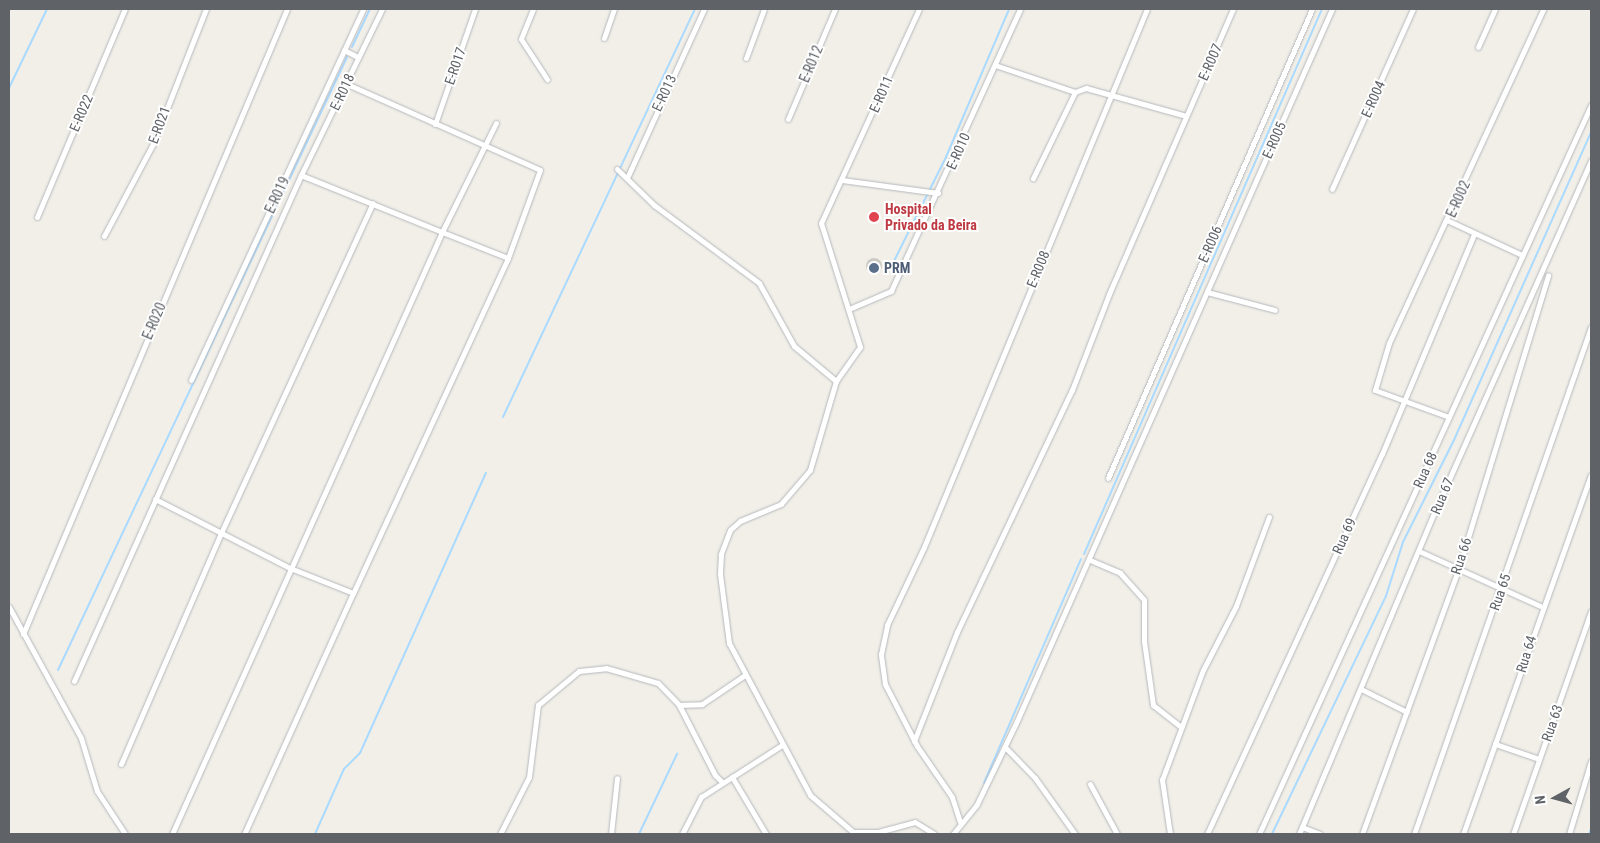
<!DOCTYPE html>
<style>
body{margin:0}
#map{position:relative;width:1600px;height:843px;overflow:hidden;background:#f1efe8;font-family:"Roboto Condensed",sans-serif}
div>[style]{position:absolute}
[style*='--x']{left:calc(var(--x)*1px);top:calc(var(--y)*1px);width:calc(var(--w)*1px);rotate:calc(var(--a)*1deg)}
.stream>*{height:2px;margin:-1px;padding:0 1px;transform-origin:1px;border-radius:1px;background:#aadaff}
.building>*{inset:0;background:#cccac5}
.round{border-radius:50%}
.roads{filter:drop-shadow(0 0 1px #b5b8bc) drop-shadow(0 0 1px #b5b8bc)}
.street>*{height:5px;margin:-2.5px;padding:0 2.5px;transform-origin:2.5px;border-radius:2.5px;background:#fff}
.dots>*{width:14px;height:14px;translate:-50% -50%;box-sizing:border-box;border:2px solid #fff;border-radius:50%}
span{translate:-50% -50%;white-space:nowrap;text-align:center;line-height:1.15;-webkit-text-stroke:4px #fff;paint-order:stroke}
.street-label{font-size:14px;color:#5f6368}
.health-label{font-size:14px;color:#be3a42;font-weight:700}
.left{translate:0 -50%;text-align:left}
.service-label{font-size:14px;color:#4e5e75;font-weight:700}
.frame{position:absolute;inset:0;border:10px solid #5f6368;pointer-events:none}
.north{position:absolute;left:1530px;top:773px;width:50px;height:50px;-webkit-text-stroke:4px #fff;paint-order:stroke;rotate:263deg;font-size:14px;font-weight:700;line-height:20px;text-align:center;color:#5f6368}
.north::after{content:'';display:block;margin:auto;width:18px;height:22px;background:#5f6368;clip-path:polygon(50% 0,100% 100%,50% 72%,0 100%)}
</style>
<div id="map">
<div class="stream">
<i style="--x:352;--y:47;--w:42;--a:-64.7"></i>
<i style="--x:9;--y:88;--w:88;--a:-64.3"></i>
<i style="--x:891;--y:267;--w:123;--a:-63.4"></i>
<i style="--x:946;--y:157;--w:161;--a:-66.9"></i>
<i style="--x:503;--y:417;--w:451;--a:-64.8"></i>
<i style="--x:1084;--y:554;--w:595;--a:-66.41"></i>
<i style="--x:58;--y:670;--w:678;--a:-64.76"></i>
<i style="--x:984;--y:783;--w:244;--a:-66.6"></i>
<i style="--x:315;--y:834;--w:71;--a:-66"></i>
<i style="--x:344;--y:769;--w:23;--a:-45"></i>
<i style="--x:360;--y:753;--w:307;--a:-65.8"></i>
<i style="--x:639;--y:834;--w:89;--a:-64.6"></i>
<i style="--x:1272;--y:834;--w:264;--a:-64.4"></i>
<i style="--x:1386;--y:596;--w:57;--a:-72.5"></i>
<i style="--x:1403;--y:542;--w:114;--a:-63.4"></i>
<i style="--x:1454;--y:440;--w:337;--a:-66"></i>
<i style="--x:1589;--y:834;--w:5;--a:-68"></i>
</div>
<div class="building">
<i class="round" style="left:866px;top:258px;width:16px;height:16px"></i>
</div>
<div class="roads">
<div class="street">
<i style="--x:533;--y:9;--w:32;--a:112"></i>
<i style="--x:521;--y:39;--w:48;--a:57"></i>
<i style="--x:919;--y:9;--w:235;--a:114.6"></i>
<i style="--x:821;--y:223;--w:130;--a:72.5"></i>
<i style="--x:860;--y:347;--w:42;--a:125.2"></i>
<i style="--x:836;--y:381;--w:93;--a:106.3"></i>
<i style="--x:810;--y:470;--w:45;--a:130.5"></i>
<i style="--x:781;--y:504;--w:44;--a:157.5"></i>
<i style="--x:740;--y:521;--w:13;--a:138"></i>
<i style="--x:730;--y:530;--w:26;--a:111"></i>
<i style="--x:721;--y:554;--w:20;--a:93"></i>
<i style="--x:720;--y:574;--w:70;--a:82.6"></i>
<i style="--x:729;--y:643;--w:172;--a:61.9"></i>
<i style="--x:810;--y:795;--w:57;--a:40.7"></i>
<i style="--x:853;--y:832;--w:25;--a:0"></i>
<i style="--x:878;--y:832;--w:38;--a:-15"></i>
<i style="--x:915;--y:822;--w:22;--a:32"></i>
<i style="--x:604;--y:38;--w:31;--a:-71"></i>
<i style="--x:1478;--y:47;--w:42;--a:-65.9"></i>
<i style="--x:344;--y:50;--w:16;--a:27"></i>
<i style="--x:746;--y:58;--w:52;--a:-69.8"></i>
<i style="--x:995;--y:65;--w:84;--a:18.6"></i>
<i style="--x:1075;--y:92;--w:96;--a:116"></i>
<i style="--x:347;--y:84;--w:211;--a:24"></i>
<i style="--x:540;--y:170;--w:94;--a:110"></i>
<i style="--x:508;--y:258;--w:369;--a:114.8"></i>
<i style="--x:1075;--y:92;--w:12;--a:-20"></i>
<i style="--x:1086;--y:88;--w:104;--a:15.6"></i>
<i style="--x:788;--y:119;--w:120;--a:-66.9"></i>
<i style="--x:496;--y:123;--w:122;--a:116.4"></i>
<i style="--x:442;--y:232;--w:71;--a:21.5"></i>
<i style="--x:435;--y:124;--w:122;--a:-70.8"></i>
<i style="--x:617;--y:169;--w:52;--a:44.2"></i>
<i style="--x:654;--y:205;--w:131;--a:36.6"></i>
<i style="--x:759;--y:283;--w:72;--a:60.9"></i>
<i style="--x:794;--y:346;--w:55;--a:39.8"></i>
<i style="--x:627;--y:178;--w:186;--a:-65.5"></i>
<i style="--x:842;--y:180;--w:97;--a:7.7"></i>
<i style="--x:1332;--y:189;--w:197;--a:-65.8"></i>
<i style="--x:37;--y:217;--w:226;--a:-67.1"></i>
<i style="--x:1449;--y:221;--w:81;--a:25"></i>
<i style="--x:104;--y:236;--w:104;--a:-62"></i>
<i style="--x:153;--y:144;--w:145;--a:-68.6"></i>
<i style="--x:1207;--y:292;--w:70;--a:14.8"></i>
<i style="--x:849;--y:309;--w:46;--a:-23.2"></i>
<i style="--x:891;--y:291;--w:310;--a:-65.4"></i>
<i style="--x:191;--y:380;--w:409;--a:-65.1"></i>
<i style="--x:1449;--y:417;--w:79;--a:-160"></i>
<i style="--x:1375;--y:390;--w:49;--a:-73.4"></i>
<i style="--x:1389;--y:343;--w:368;--a:-65.2"></i>
<i style="--x:1108;--y:478;--w:511;--a:-66.49"></i>
<i style="--x:155;--y:499;--w:152;--a:27.1"></i>
<i style="--x:290;--y:568;--w:68;--a:21.6"></i>
<i style="--x:353;--y:593;--w:265;--a:114.3"></i>
<i style="--x:1419;--y:551;--w:133;--a:24.4"></i>
<i style="--x:1090;--y:560;--w:33;--a:23"></i>
<i style="--x:1120;--y:573;--w:36;--a:48"></i>
<i style="--x:1144;--y:600;--w:41;--a:90"></i>
<i style="--x:1144;--y:641;--w:65;--a:82"></i>
<i style="--x:1153;--y:705;--w:36;--a:38"></i>
<i style="--x:9;--y:607;--w:149;--a:61.2"></i>
<i style="--x:81;--y:738;--w:55;--a:73.2"></i>
<i style="--x:97;--y:791;--w:51;--a:56.9"></i>
<i style="--x:23;--y:634;--w:678;--a:-67.1"></i>
<i style="--x:74;--y:681;--w:555;--a:-65.84"></i>
<i style="--x:301;--y:175;--w:185;--a:-64"></i>
<i style="--x:1361;--y:689;--w:51;--a:26.6"></i>
<i style="--x:679;--y:705;--w:23;--a:-2"></i>
<i style="--x:702;--y:704;--w:52;--a:-34"></i>
<i style="--x:914;--y:741;--w:117;--a:-68.5"></i>
<i style="--x:957;--y:632;--w:268;--a:-64.6"></i>
<i style="--x:1072;--y:390;--w:103;--a:-68.9"></i>
<i style="--x:1109;--y:294;--w:311;--a:-66.5"></i>
<i style="--x:1495;--y:744;--w:46;--a:18.8"></i>
<i style="--x:1005;--y:747;--w:43;--a:45.9"></i>
<i style="--x:1035;--y:778;--w:69;--a:54.5"></i>
<i style="--x:121;--y:764;--w:252;--a:-66.6"></i>
<i style="--x:221;--y:533;--w:363;--a:-65.3"></i>
<i style="--x:732;--y:777;--w:66;--a:59.2"></i>
<i style="--x:1090;--y:784;--w:57;--a:61.6"></i>
<i style="--x:960;--y:822;--w:26;--a:-108"></i>
<i style="--x:952;--y:797;--w:62;--a:-124.5"></i>
<i style="--x:917;--y:746;--w:70;--a:-117.3"></i>
<i style="--x:885;--y:684;--w:30;--a:-98"></i>
<i style="--x:881;--y:654;--w:30;--a:-78"></i>
<i style="--x:887;--y:625;--w:86;--a:-64.6"></i>
<i style="--x:924;--y:547;--w:582;--a:-67.49"></i>
<i style="--x:1302;--y:827;--w:19;--a:21"></i>
<i style="--x:172;--y:834;--w:660;--a:-65.84"></i>
<i style="--x:442;--y:232;--w:152;--a:-158"></i>
<i style="--x:500;--y:834;--w:64;--a:-63"></i>
<i style="--x:529;--y:777;--w:73;--a:-82.9"></i>
<i style="--x:538;--y:705;--w:53;--a:-39.7"></i>
<i style="--x:579;--y:671;--w:27;--a:-6"></i>
<i style="--x:606;--y:668;--w:54;--a:16.1"></i>
<i style="--x:658;--y:683;--w:30;--a:46"></i>
<i style="--x:679;--y:705;--w:79;--a:62.8"></i>
<i style="--x:715;--y:775;--w:11;--a:45"></i>
<i style="--x:611;--y:834;--w:56;--a:-83.9"></i>
<i style="--x:682;--y:834;--w:42;--a:-62.8"></i>
<i style="--x:701;--y:797;--w:96;--a:-32.7"></i>
<i style="--x:953;--y:834;--w:38;--a:-51"></i>
<i style="--x:977;--y:804;--w:90;--a:-64.3"></i>
<i style="--x:1016;--y:723;--w:781;--a:-66.13"></i>
<i style="--x:1170;--y:834;--w:55;--a:-98.4"></i>
<i style="--x:1162;--y:780;--w:117;--a:-69.6"></i>
<i style="--x:1203;--y:670;--w:72;--a:-62.7"></i>
<i style="--x:1236;--y:606;--w:95;--a:-69.7"></i>
<i style="--x:1207;--y:834;--w:418;--a:-65.3"></i>
<i style="--x:1382;--y:454;--w:238;--a:-67.3"></i>
<i style="--x:1259;--y:834;--w:801;--a:-65.51"></i>
<i style="--x:1299;--y:834;--w:350;--a:-67.2"></i>
<i style="--x:1435;--y:511;--w:384;--a:-66"></i>
<i style="--x:1362;--y:834;--w:284;--a:-70"></i>
<i style="--x:1459;--y:567;--w:305;--a:-73"></i>
<i style="--x:1414;--y:834;--w:537;--a:-70.76"></i>
<i style="--x:1463;--y:834;--w:381;--a:-70.4"></i>
<i style="--x:1513;--y:834;--w:236;--a:-70.7"></i>
<i style="--x:1569;--y:834;--w:76;--a:-73.2"></i>
</div>
</div>
<div class="dots">
<i style="left:874px;top:217px;background:#e0444e"></i>
<i style="left:874px;top:268px;background:#5c6f8a"></i>
</div>
<div class="street-label">
<span style="left:1210px;top:62px;rotate:-66deg">E-R007</span>
<span style="left:811px;top:64px;rotate:-67deg">E-R012</span>
<span style="left:455px;top:66px;rotate:-71deg">E-R017</span>
<span style="left:342px;top:92px;rotate:-65deg">E-R018</span>
<span style="left:664px;top:93px;rotate:-65deg">E-R013</span>
<span style="left:881px;top:94px;rotate:-66deg">E-R011</span>
<span style="left:1373px;top:99px;rotate:-66deg">E-R004</span>
<span style="left:81px;top:113px;rotate:-67deg">E-R022</span>
<span style="left:159px;top:125px;rotate:-70deg">E-R021</span>
<span style="left:1274px;top:140px;rotate:-66deg">E-R005</span>
<span style="left:958px;top:151px;rotate:-66deg">E-R010</span>
<span style="left:277px;top:195px;rotate:-65deg">E-R019</span>
<span style="left:1458px;top:199px;rotate:-66deg">E-R002</span>
<span style="left:1210px;top:244px;rotate:-66deg">E-R006</span>
<span style="left:1038px;top:269px;rotate:-68deg">E-R008</span>
<span style="left:154px;top:321px;rotate:-67deg">E-R020</span>
<span style="left:1425px;top:470px;rotate:-66deg">Rua 68</span>
<span style="left:1442px;top:496px;rotate:-67deg">Rua 67</span>
<span style="left:1344px;top:536px;rotate:-66deg">Rua 69</span>
<span style="left:1461px;top:556px;rotate:-72deg">Rua 66</span>
<span style="left:1500px;top:592px;rotate:-71deg">Rua 65</span>
<span style="left:1526px;top:654px;rotate:-73deg">Rua 64</span>
<span style="left:1552px;top:723px;rotate:-71deg">Rua 63</span>
</div>
<div class="health-label">
<span class="left" style="left:885px;top:217px">Hospital<br>Privado da Beira</span>
</div>
<div class="service-label">
<span class="left" style="left:884px;top:268px">PRM</span>
</div>
<div class="frame"></div>
<div class="north">N</div>
</div>
